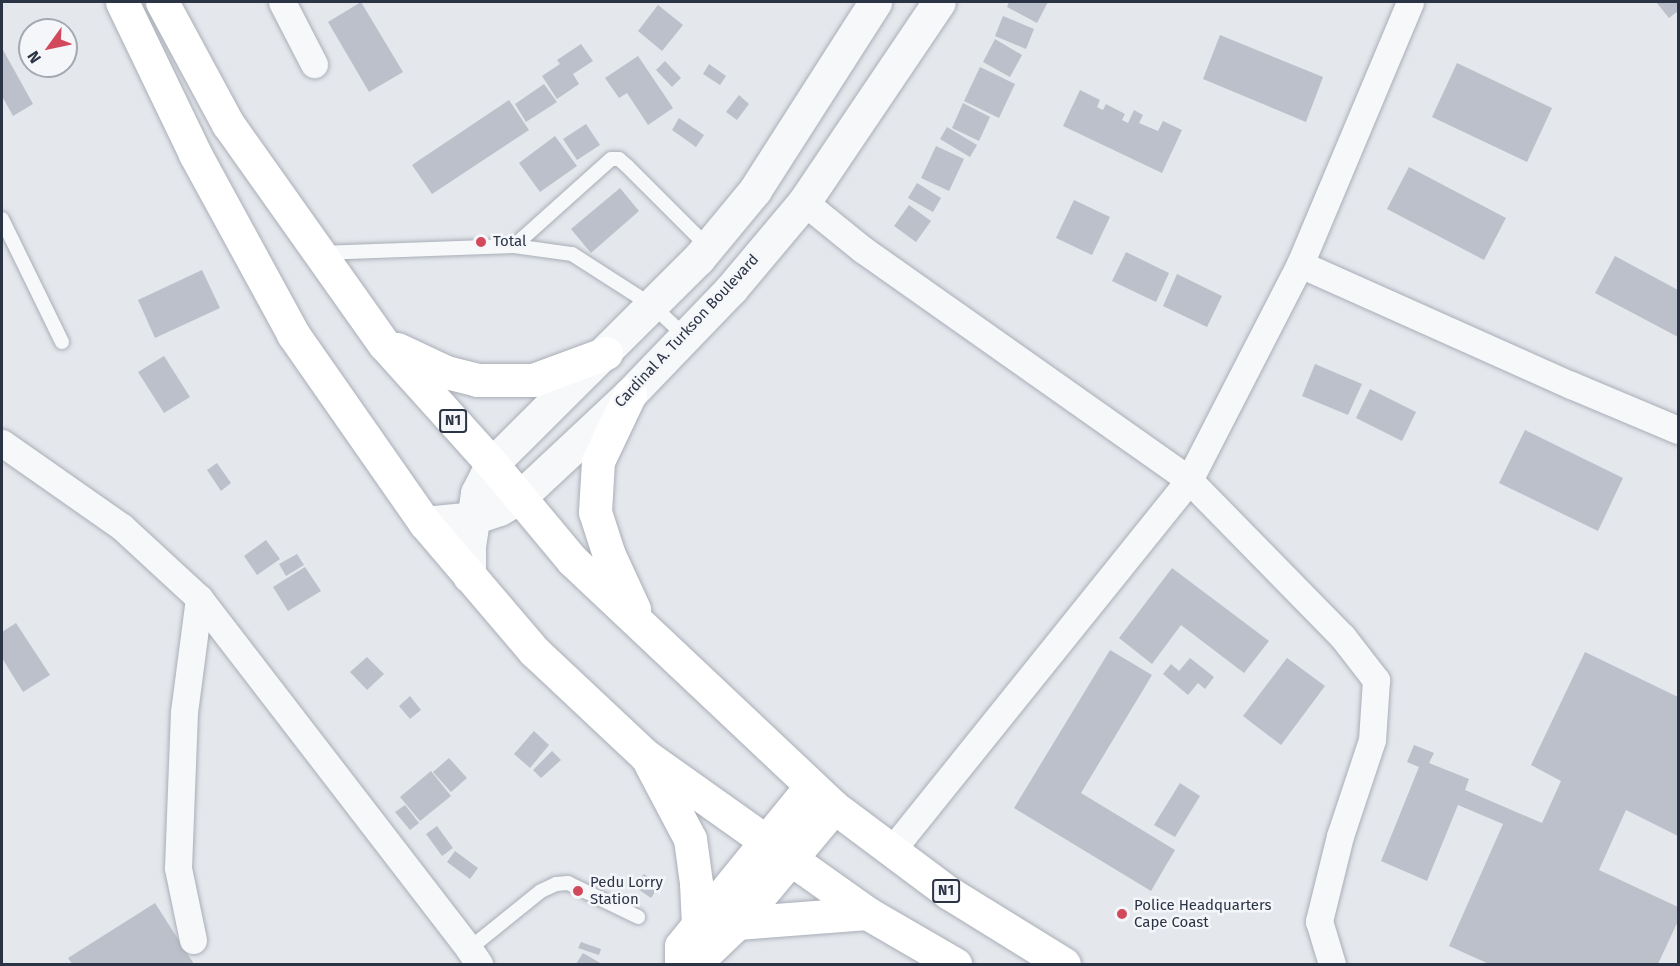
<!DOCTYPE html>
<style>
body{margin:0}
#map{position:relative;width:1680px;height:966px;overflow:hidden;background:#e4e7ec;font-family:"Fira Sans",sans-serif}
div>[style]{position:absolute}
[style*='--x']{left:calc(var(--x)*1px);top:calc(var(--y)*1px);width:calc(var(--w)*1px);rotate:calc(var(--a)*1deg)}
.building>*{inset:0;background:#bbc0ca}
.roads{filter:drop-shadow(0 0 2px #a9aeb7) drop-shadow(0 0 2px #a9aeb7)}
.service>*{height:14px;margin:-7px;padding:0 7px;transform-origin:7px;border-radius:7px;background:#f7f8fa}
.minor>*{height:27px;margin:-13.5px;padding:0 13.5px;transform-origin:13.5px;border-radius:13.5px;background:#f7f8fa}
.tertiary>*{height:33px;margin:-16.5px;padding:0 16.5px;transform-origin:16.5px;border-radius:16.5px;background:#f7f8fa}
.secondary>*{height:33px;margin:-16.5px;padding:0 16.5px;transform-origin:16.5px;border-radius:16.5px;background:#fff}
.trunk>*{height:33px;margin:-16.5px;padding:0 16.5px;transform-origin:16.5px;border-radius:16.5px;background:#fff}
.dots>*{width:16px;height:16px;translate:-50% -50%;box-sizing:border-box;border:3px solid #f4f6f9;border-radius:50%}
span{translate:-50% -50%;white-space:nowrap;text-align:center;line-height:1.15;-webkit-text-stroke:5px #f4f6f9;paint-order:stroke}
.shield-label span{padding:2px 4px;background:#f4f6f9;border:2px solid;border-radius:4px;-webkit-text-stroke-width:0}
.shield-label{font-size:14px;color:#2b3445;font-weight:700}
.poi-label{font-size:15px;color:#2b3445}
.left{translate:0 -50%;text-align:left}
.street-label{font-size:15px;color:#2b3445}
.frame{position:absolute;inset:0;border:3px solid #2b3445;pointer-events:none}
.north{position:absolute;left:18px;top:18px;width:60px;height:60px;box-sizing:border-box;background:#f4f6f9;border:2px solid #a4a8b1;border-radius:50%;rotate:237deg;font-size:16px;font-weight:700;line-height:24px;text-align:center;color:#2b3445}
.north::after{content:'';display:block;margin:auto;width:21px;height:27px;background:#d1495b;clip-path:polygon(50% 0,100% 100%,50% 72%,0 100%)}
</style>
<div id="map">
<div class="building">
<i style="clip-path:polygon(361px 2px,403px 72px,369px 92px,328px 22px)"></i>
<i style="clip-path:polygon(1009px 2px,1048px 2px,1037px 23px,1007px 7px)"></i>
<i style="clip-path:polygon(1656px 2px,1678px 2px,1678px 11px,1669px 18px)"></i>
<i style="clip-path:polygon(658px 5px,683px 25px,662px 51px,638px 31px)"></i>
<i style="clip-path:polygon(1003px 16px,1034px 29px,1026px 49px,995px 36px)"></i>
<i style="clip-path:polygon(1220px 35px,1323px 77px,1306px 122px,1203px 79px)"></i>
<i style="clip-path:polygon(995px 39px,1022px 55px,1010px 77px,983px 62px)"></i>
<i style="clip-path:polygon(581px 44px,593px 61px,573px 74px,579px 84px,557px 99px,542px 76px,560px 64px,557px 60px)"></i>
<i style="clip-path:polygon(2px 48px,33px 104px,13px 116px,2px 96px)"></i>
<i style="clip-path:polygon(638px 56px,673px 108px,648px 125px,627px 93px,619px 98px,605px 78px)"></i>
<i style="clip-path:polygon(665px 61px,681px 78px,672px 87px,656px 70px)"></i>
<i style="clip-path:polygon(1457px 63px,1552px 108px,1527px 162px,1432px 117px)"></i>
<i style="clip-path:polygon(709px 64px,726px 76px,720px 85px,703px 74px)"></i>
<i style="clip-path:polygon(980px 67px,1015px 84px,999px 118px,964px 101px)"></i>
<i style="clip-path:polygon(544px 84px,557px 102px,526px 122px,515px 104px)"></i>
<i style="clip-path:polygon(1080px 90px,1100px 100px,1097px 107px,1103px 110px,1106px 104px,1125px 114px,1122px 120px,1128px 123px,1134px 110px,1143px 115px,1139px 123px,1158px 131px,1163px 121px,1182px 130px,1162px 173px,1063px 126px)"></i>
<i style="clip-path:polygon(739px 95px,749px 104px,737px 120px,726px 112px)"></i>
<i style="clip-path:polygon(509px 100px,529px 130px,432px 194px,412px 165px)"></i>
<i style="clip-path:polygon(963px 103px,990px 117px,979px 141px,952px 128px)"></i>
<i style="clip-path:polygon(679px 118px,704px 135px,696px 147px,672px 130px)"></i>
<i style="clip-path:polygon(586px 124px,600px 145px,577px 160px,563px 139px)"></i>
<i style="clip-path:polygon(947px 127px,977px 145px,970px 157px,940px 139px)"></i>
<i style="clip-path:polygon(555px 136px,577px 166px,540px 192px,519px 163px)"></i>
<i style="clip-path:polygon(936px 146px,964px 159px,949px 191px,921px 178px)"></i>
<i style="clip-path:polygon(1409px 167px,1506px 218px,1484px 260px,1387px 209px)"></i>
<i style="clip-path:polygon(917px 183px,941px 198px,933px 212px,908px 198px)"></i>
<i style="clip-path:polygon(620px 188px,639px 211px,591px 253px,571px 229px)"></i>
<i style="clip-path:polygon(1074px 200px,1110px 217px,1092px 255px,1056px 238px)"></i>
<i style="clip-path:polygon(909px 205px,931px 221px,916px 242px,894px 226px)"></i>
<i style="clip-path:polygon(1126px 252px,1169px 273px,1156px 302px,1112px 281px)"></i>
<i style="clip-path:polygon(1615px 256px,1678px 290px,1678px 337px,1595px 293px)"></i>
<i style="clip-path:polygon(202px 270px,220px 308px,155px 338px,138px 300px)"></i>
<i style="clip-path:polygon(1177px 274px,1222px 296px,1207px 327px,1163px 306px)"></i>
<i style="clip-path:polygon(164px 356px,190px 397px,164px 413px,138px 372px)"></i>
<i style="clip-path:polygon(1315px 364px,1362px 384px,1348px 415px,1302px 396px)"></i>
<i style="clip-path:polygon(1370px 389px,1416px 412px,1402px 441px,1356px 418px)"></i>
<i style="clip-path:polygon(1525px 430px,1623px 478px,1598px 531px,1499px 483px)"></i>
<i style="clip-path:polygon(217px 463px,231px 483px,221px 491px,207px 470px)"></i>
<i style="clip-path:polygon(266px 540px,280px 559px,257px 575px,244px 556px)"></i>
<i style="clip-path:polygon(297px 554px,304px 565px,286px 576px,279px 564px)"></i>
<i style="clip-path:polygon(305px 567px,321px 591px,288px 611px,273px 587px)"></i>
<i style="clip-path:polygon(1172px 568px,1269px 641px,1244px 673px,1181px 625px,1152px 664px,1119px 638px)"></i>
<i style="clip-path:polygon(16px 623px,50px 675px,23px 692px,2px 658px,2px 632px)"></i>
<i style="clip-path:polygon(1110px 650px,1152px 675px,1081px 793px,1175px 850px,1151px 891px,1014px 808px)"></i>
<i style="clip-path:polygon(1585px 652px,1678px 697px,1678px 836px,1626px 810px,1599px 870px,1678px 907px,1678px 921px,1658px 964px,1489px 964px,1449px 946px,1503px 824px,1458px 805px,1427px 881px,1381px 861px,1419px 767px,1407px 762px,1414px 745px,1434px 753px,1429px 763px,1469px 779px,1465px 790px,1542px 823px,1561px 781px,1531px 765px)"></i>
<i style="clip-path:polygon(367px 657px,384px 674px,367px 690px,350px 672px)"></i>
<i style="clip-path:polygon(1190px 658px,1214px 677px,1205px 689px,1198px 683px,1188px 695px,1163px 674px,1171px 664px,1179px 671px)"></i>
<i style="clip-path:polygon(1287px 658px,1325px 686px,1281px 745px,1243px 716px)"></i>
<i style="clip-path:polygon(410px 696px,421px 710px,410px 719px,399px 706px)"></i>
<i style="clip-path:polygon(534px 731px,549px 745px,530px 768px,514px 754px)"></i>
<i style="clip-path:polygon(552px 751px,561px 760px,541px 778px,533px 770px)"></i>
<i style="clip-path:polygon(449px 758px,467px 778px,451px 792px,433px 772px)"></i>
<i style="clip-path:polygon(431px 771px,451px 796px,420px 821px,400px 797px)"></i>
<i style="clip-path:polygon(1180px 783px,1200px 796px,1175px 837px,1154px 825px)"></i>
<i style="clip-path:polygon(405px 805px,419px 823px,410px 830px,395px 812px)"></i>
<i style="clip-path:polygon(437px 826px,453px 848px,442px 856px,426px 834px)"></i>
<i style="clip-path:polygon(455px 851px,478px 868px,470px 879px,447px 862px)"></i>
<i style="clip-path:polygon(644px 874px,660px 885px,651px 898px,635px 887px)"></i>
<i style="clip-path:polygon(155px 903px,194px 964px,72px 964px,68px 958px)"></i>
<i style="clip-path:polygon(581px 942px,601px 949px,599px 955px,578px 948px)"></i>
<i style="clip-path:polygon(583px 953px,602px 964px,576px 964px)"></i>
</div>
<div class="roads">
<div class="service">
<i style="--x:2;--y:219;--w:137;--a:64"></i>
<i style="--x:514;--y:246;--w:130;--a:-41.9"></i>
<i style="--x:611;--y:159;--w:8;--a:0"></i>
<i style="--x:619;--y:159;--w:11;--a:41"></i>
<i style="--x:627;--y:166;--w:115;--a:45"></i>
<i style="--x:320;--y:253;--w:194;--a:-2.1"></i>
<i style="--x:514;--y:246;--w:59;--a:7.9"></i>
<i style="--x:572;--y:254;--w:96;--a:32.7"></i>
<i style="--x:653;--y:306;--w:45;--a:43.2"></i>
<i style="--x:469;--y:949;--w:92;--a:-38.9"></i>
<i style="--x:541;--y:891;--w:17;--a:-25"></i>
<i style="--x:556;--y:884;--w:12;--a:-5"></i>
<i style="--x:568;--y:883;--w:78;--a:25.9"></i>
</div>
<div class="minor">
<i style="--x:282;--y:2;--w:70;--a:62.7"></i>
<i style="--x:804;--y:202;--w:75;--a:39"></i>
<i style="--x:862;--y:249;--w:400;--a:35.2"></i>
<i style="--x:1189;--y:480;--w:243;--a:-62.8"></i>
<i style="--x:1300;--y:264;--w:297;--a:24.1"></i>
<i style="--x:1571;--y:385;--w:116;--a:22.8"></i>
<i style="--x:1300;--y:264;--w:284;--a:-67.2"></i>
<i style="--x:2;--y:443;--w:146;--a:35"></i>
<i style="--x:122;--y:527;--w:105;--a:42.7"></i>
<i style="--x:199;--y:598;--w:443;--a:52.4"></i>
<i style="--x:469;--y:949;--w:18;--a:56"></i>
<i style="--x:891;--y:851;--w:476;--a:-51.2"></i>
<i style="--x:1189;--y:480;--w:219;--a:45.6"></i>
<i style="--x:1342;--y:636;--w:56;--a:52.3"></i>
<i style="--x:1376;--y:680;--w:60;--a:93.8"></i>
<i style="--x:1372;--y:740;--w:101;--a:108.4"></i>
<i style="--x:1340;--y:836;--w:88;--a:103.9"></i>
<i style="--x:1319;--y:921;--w:45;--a:73.2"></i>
<i style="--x:193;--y:940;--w:74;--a:-101.8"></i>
<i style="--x:178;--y:868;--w:156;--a:-87.8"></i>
<i style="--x:184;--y:712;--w:115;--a:-82.5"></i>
</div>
<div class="tertiary">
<i style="--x:425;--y:523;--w:48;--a:-5.9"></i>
<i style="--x:473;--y:518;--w:28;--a:-19"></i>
<i style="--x:499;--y:509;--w:23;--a:-29"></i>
<i style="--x:519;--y:498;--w:152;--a:-43.1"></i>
<i style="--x:630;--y:394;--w:146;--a:-46.1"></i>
<i style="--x:731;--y:289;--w:114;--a:-50"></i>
<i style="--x:804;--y:202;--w:241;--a:-56"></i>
<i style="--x:469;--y:576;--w:30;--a:-90"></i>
<i style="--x:469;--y:546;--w:54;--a:-81.4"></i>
<i style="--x:477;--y:493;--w:33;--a:-63"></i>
<i style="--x:492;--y:464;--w:291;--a:-44.9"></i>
<i style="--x:698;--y:259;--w:89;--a:-50.4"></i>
<i style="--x:755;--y:190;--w:223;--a:-57.4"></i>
</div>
<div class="secondary">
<i style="--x:681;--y:964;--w:18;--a:-90"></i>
<i style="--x:681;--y:946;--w:205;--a:-50.9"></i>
<i style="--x:694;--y:964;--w:59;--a:-43.6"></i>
<i style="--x:737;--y:923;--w:151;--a:-50.1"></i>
</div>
<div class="trunk">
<i style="--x:122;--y:2;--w:169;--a:64.3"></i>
<i style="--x:195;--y:154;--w:205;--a:61.4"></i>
<i style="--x:293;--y:334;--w:231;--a:55.1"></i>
<i style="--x:425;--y:523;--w:168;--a:49.6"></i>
<i style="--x:534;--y:651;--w:154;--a:43.2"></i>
<i style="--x:646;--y:756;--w:271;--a:35.4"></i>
<i style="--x:867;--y:913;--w:102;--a:30.1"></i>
<i style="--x:162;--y:2;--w:139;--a:61.6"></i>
<i style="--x:228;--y:124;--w:270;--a:54.7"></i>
<i style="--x:384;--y:344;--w:161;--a:48"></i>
<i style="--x:492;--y:464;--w:125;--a:50.2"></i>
<i style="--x:572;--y:560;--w:360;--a:43.3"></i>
<i style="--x:834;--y:807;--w:144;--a:36.8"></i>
<i style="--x:949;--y:893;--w:135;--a:31.7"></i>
<i style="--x:397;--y:349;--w:54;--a:25.1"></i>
<i style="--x:446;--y:372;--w:32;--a:14"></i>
<i style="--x:477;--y:380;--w:56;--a:0"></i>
<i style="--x:533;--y:380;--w:78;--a:-20.3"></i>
<i style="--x:630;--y:394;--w:74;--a:115.5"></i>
<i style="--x:598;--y:461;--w:51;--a:93.4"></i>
<i style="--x:595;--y:512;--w:45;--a:72"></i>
<i style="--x:609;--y:555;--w:60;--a:65.2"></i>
<i style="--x:650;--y:763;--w:86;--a:62.2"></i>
<i style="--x:690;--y:839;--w:44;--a:82.2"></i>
<i style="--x:696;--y:883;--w:42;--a:87.3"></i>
<i style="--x:737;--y:923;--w:130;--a:-4.4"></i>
</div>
</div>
<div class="dots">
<i style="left:481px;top:242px;background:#d1495b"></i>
<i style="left:578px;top:891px;background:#d1495b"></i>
<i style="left:1122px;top:914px;background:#d1495b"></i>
</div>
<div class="shield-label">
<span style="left:453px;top:421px">N1</span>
<span style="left:946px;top:891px">N1</span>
</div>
<div class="poi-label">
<span class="left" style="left:493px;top:242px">Total</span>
<span class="left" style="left:590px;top:891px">Pedu Lorry<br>Station</span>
<span class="left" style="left:1134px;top:914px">Police Headquarters<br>Cape Coast</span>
</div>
<div class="street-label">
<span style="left:687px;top:331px;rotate:-47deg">Cardinal A. Turkson Boulevard</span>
</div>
<div class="frame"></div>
<div class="north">N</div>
</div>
